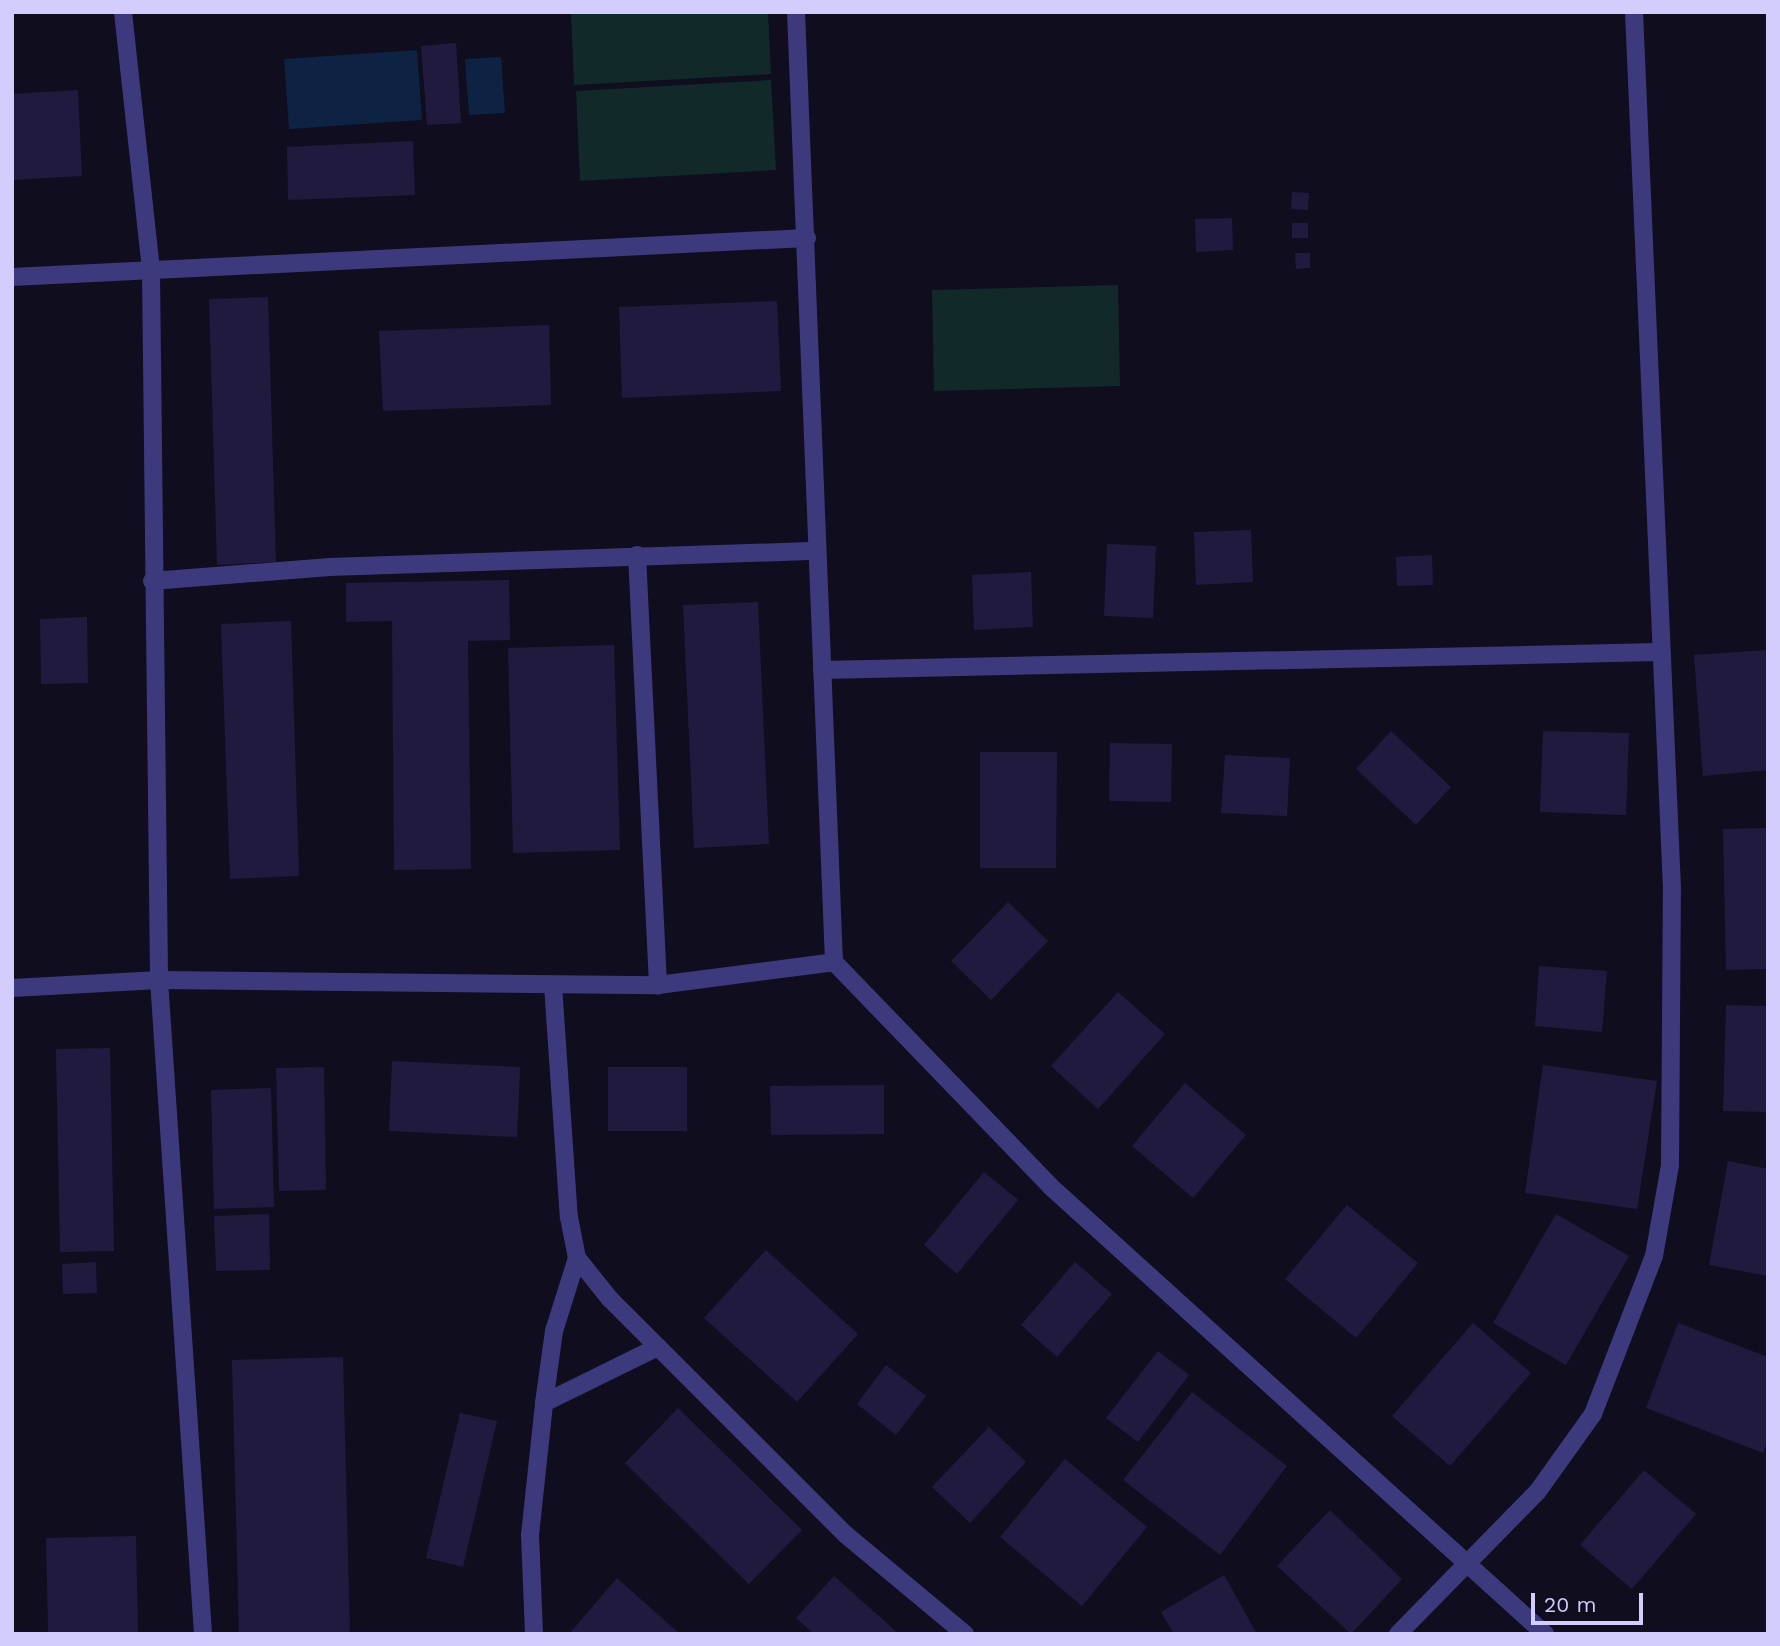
<!DOCTYPE html>
<style>
body{margin:0}
#map{position:relative;width:1780px;height:1646px;overflow:hidden;background:#100d1f;font-family:"Work Sans",sans-serif}
div>[style]{position:absolute}
[style*='--x']{left:calc(var(--x)*1px);top:calc(var(--y)*1px);width:calc(var(--w)*1px);rotate:calc(var(--a)*1deg)}
.green>*{inset:0;background:#112928}
.water>*{inset:0;background:#0e2343}
.building>*{inset:0;background:#211a3f}
.minor>*{height:18px;margin:-9px;padding:0 9px;transform-origin:9px;border-radius:9px;background:#3c3a7d}
span{translate:-50% -50%;white-space:nowrap;text-align:center;line-height:1.15;-webkit-text-stroke:5px #100d1f;paint-order:stroke}
.frame{position:absolute;inset:0;border:14px solid #d2cdfd;pointer-events:none}
.scale{position:absolute;left:1531px;top:1593px;width:112px;height:32px;box-sizing:border-box;border:4px solid #d2cdfd;border-top:0;padding-left:9px;font-size:21px;line-height:24px;white-space:nowrap;color:#d2cdfd;-webkit-text-stroke:5px #100d1f;paint-order:stroke}
</style>
<div id="map">
<div class="green">
<i style="clip-path:polygon(571px 12px,768px 12px,771px 74px,574px 85px)"></i>
<i style="clip-path:polygon(771px 80px,776px 170px,580px 181px,576px 91px)"></i>
<i style="clip-path:polygon(1118px 285px,1120px 386px,934px 391px,932px 290px)"></i>
</div>
<div class="water">
<i style="clip-path:polygon(417px 50px,422px 120px,289px 129px,284px 59px)"></i>
<i style="clip-path:polygon(501px 57px,505px 113px,469px 115px,465px 59px)"></i>
</div>
<div class="building">
<i style="clip-path:polygon(456px 43px,461px 123px,427px 125px,421px 46px)"></i>
<i style="clip-path:polygon(78px 90px,82px 176px,12px 180px,12px 94px)"></i>
<i style="clip-path:polygon(413px 141px,415px 195px,288px 200px,287px 147px)"></i>
<i style="clip-path:polygon(1292px 192px,1309px 193px,1308px 210px,1291px 209px)"></i>
<i style="clip-path:polygon(1232px 218px,1233px 250px,1196px 252px,1195px 219px)"></i>
<i style="clip-path:polygon(1292px 223px,1308px 223px,1308px 238px,1292px 238px)"></i>
<i style="clip-path:polygon(1295px 253px,1310px 253px,1310px 268px,1296px 269px)"></i>
<i style="clip-path:polygon(268px 297px,276px 562px,217px 565px,209px 299px)"></i>
<i style="clip-path:polygon(777px 301px,781px 391px,622px 398px,619px 307px)"></i>
<i style="clip-path:polygon(549px 325px,551px 405px,383px 411px,379px 331px)"></i>
<i style="clip-path:polygon(1251px 530px,1253px 582px,1196px 585px,1194px 532px)"></i>
<i style="clip-path:polygon(1107px 544px,1156px 546px,1153px 618px,1104px 616px)"></i>
<i style="clip-path:polygon(1432px 555px,1433px 585px,1397px 586px,1396px 557px)"></i>
<i style="clip-path:polygon(1031px 572px,1033px 627px,974px 630px,972px 575px)"></i>
<i style="clip-path:polygon(509px 580px,510px 640px,468px 641px,471px 869px,394px 870px,392px 621px,346px 622px,346px 583px)"></i>
<i style="clip-path:polygon(758px 602px,769px 844px,694px 848px,683px 605px)"></i>
<i style="clip-path:polygon(87px 617px,88px 683px,41px 684px,40px 619px)"></i>
<i style="clip-path:polygon(291px 621px,299px 876px,230px 879px,221px 624px)"></i>
<i style="clip-path:polygon(614px 645px,620px 850px,513px 853px,508px 648px)"></i>
<i style="clip-path:polygon(1768px 650px,1768px 770px,1703px 776px,1694px 655px)"></i>
<i style="clip-path:polygon(1391px 731px,1451px 787px,1416px 825px,1356px 769px)"></i>
<i style="clip-path:polygon(1543px 731px,1629px 733px,1626px 815px,1540px 812px)"></i>
<i style="clip-path:polygon(1110px 743px,1172px 744px,1171px 802px,1109px 801px)"></i>
<i style="clip-path:polygon(980px 752px,1057px 752px,1056px 868px,980px 868px)"></i>
<i style="clip-path:polygon(1225px 755px,1290px 758px,1287px 816px,1221px 813px)"></i>
<i style="clip-path:polygon(1768px 828px,1768px 969px,1726px 970px,1723px 829px)"></i>
<i style="clip-path:polygon(1008px 902px,1048px 941px,991px 1000px,951px 961px)"></i>
<i style="clip-path:polygon(1539px 966px,1607px 971px,1602px 1032px,1535px 1026px)"></i>
<i style="clip-path:polygon(1118px 992px,1165px 1034px,1098px 1109px,1051px 1066px)"></i>
<i style="clip-path:polygon(1726px 1005px,1768px 1006px,1768px 1112px,1723px 1111px)"></i>
<i style="clip-path:polygon(110px 1048px,114px 1251px,60px 1252px,56px 1049px)"></i>
<i style="clip-path:polygon(392px 1061px,520px 1067px,517px 1137px,389px 1131px)"></i>
<i style="clip-path:polygon(1543px 1065px,1657px 1081px,1637px 1209px,1525px 1193px)"></i>
<i style="clip-path:polygon(324px 1067px,326px 1190px,279px 1191px,276px 1068px)"></i>
<i style="clip-path:polygon(608px 1067px,687px 1067px,687px 1131px,608px 1131px)"></i>
<i style="clip-path:polygon(1185px 1083px,1246px 1135px,1193px 1198px,1132px 1146px)"></i>
<i style="clip-path:polygon(884px 1085px,884px 1134px,771px 1135px,770px 1086px)"></i>
<i style="clip-path:polygon(271px 1088px,274px 1207px,214px 1209px,211px 1090px)"></i>
<i style="clip-path:polygon(1728px 1161px,1768px 1169px,1768px 1276px,1709px 1265px)"></i>
<i style="clip-path:polygon(984px 1172px,1018px 1200px,957px 1274px,924px 1245px)"></i>
<i style="clip-path:polygon(1347px 1205px,1418px 1263px,1356px 1338px,1285px 1279px)"></i>
<i style="clip-path:polygon(269px 1214px,270px 1270px,216px 1271px,214px 1216px)"></i>
<i style="clip-path:polygon(1556px 1214px,1629px 1256px,1566px 1365px,1493px 1323px)"></i>
<i style="clip-path:polygon(766px 1250px,858px 1334px,797px 1402px,704px 1318px)"></i>
<i style="clip-path:polygon(96px 1262px,97px 1293px,63px 1294px,62px 1264px)"></i>
<i style="clip-path:polygon(1075px 1262px,1112px 1294px,1057px 1357px,1021px 1325px)"></i>
<i style="clip-path:polygon(1473px 1323px,1531px 1373px,1450px 1466px,1392px 1416px)"></i>
<i style="clip-path:polygon(1678px 1323px,1768px 1357px,1768px 1440px,1763px 1453px,1646px 1408px)"></i>
<i style="clip-path:polygon(1158px 1351px,1189px 1375px,1138px 1442px,1106px 1418px)"></i>
<i style="clip-path:polygon(343px 1357px,350px 1634px,239px 1634px,232px 1360px)"></i>
<i style="clip-path:polygon(886px 1365px,926px 1396px,896px 1435px,857px 1404px)"></i>
<i style="clip-path:polygon(1192px 1392px,1287px 1466px,1220px 1555px,1123px 1480px)"></i>
<i style="clip-path:polygon(678px 1408px,802px 1530px,749px 1584px,625px 1463px)"></i>
<i style="clip-path:polygon(460px 1413px,497px 1421px,463px 1567px,426px 1558px)"></i>
<i style="clip-path:polygon(989px 1427px,1026px 1462px,970px 1523px,932px 1487px)"></i>
<i style="clip-path:polygon(1065px 1459px,1147px 1527px,1082px 1606px,1000px 1537px)"></i>
<i style="clip-path:polygon(1644px 1470px,1696px 1514px,1632px 1589px,1580px 1545px)"></i>
<i style="clip-path:polygon(1330px 1510px,1402px 1579px,1351px 1634px,1277px 1566px)"></i>
<i style="clip-path:polygon(136px 1536px,138px 1634px,48px 1634px,46px 1538px)"></i>
<i style="clip-path:polygon(1224px 1575px,1257px 1634px,1174px 1634px,1161px 1612px)"></i>
<i style="clip-path:polygon(834px 1576px,899px 1634px,814px 1634px,796px 1618px)"></i>
<i style="clip-path:polygon(617px 1578px,680px 1634px,569px 1634px)"></i>
</div>
<div class="minor">
<i style="--x:123;--y:12;--w:261;--a:83.8"></i>
<i style="--x:151;--y:271;--w:709;--a:89.35"></i>
<i style="--x:159;--y:980;--w:655;--a:86.15"></i>
<i style="--x:796;--y:12;--w:951;--a:87.71"></i>
<i style="--x:834;--y:962;--w:311;--a:46"></i>
<i style="--x:1050;--y:1186;--w:668;--a:42.15"></i>
<i style="--x:12;--y:277;--w:796;--a:-2.81"></i>
<i style="--x:637;--y:555;--w:431;--a:87.2"></i>
<i style="--x:152;--y:581;--w:178;--a:-4.5"></i>
<i style="--x:329;--y:567;--w:487;--a:-1.9"></i>
<i style="--x:822;--y:670;--w:836;--a:-1.23"></i>
<i style="--x:553;--y:985;--w:233;--a:86.1"></i>
<i style="--x:569;--y:1217;--w:42;--a:79"></i>
<i style="--x:577;--y:1258;--w:53;--a:51.2"></i>
<i style="--x:610;--y:1299;--w:332;--a:45"></i>
<i style="--x:845;--y:1534;--w:156;--a:39.8"></i>
<i style="--x:12;--y:988;--w:147;--a:-3.1"></i>
<i style="--x:159;--y:980;--w:499;--a:0.6"></i>
<i style="--x:658;--y:985;--w:177;--a:-7.4"></i>
<i style="--x:544;--y:1403;--w:127;--a:-26.2"></i>
<i style="--x:534;--y:1634;--w:99;--a:-92.3"></i>
<i style="--x:530;--y:1535;--w:133;--a:-83.9"></i>
<i style="--x:544;--y:1403;--w:73;--a:-82.1"></i>
<i style="--x:554;--y:1331;--w:77;--a:-72.5"></i>
<i style="--x:1398;--y:1634;--w:200;--a:-45.6"></i>
<i style="--x:1538;--y:1491;--w:95;--a:-54.5"></i>
<i style="--x:1593;--y:1414;--w:169;--a:-68.9"></i>
<i style="--x:1654;--y:1256;--w:92;--a:-80"></i>
<i style="--x:1670;--y:1165;--w:276;--a:-89.6"></i>
<i style="--x:1672;--y:889;--w:878;--a:-92.48"></i>
</div>
<div class="frame"></div>
<div class="scale">20 m</div>
</div>
